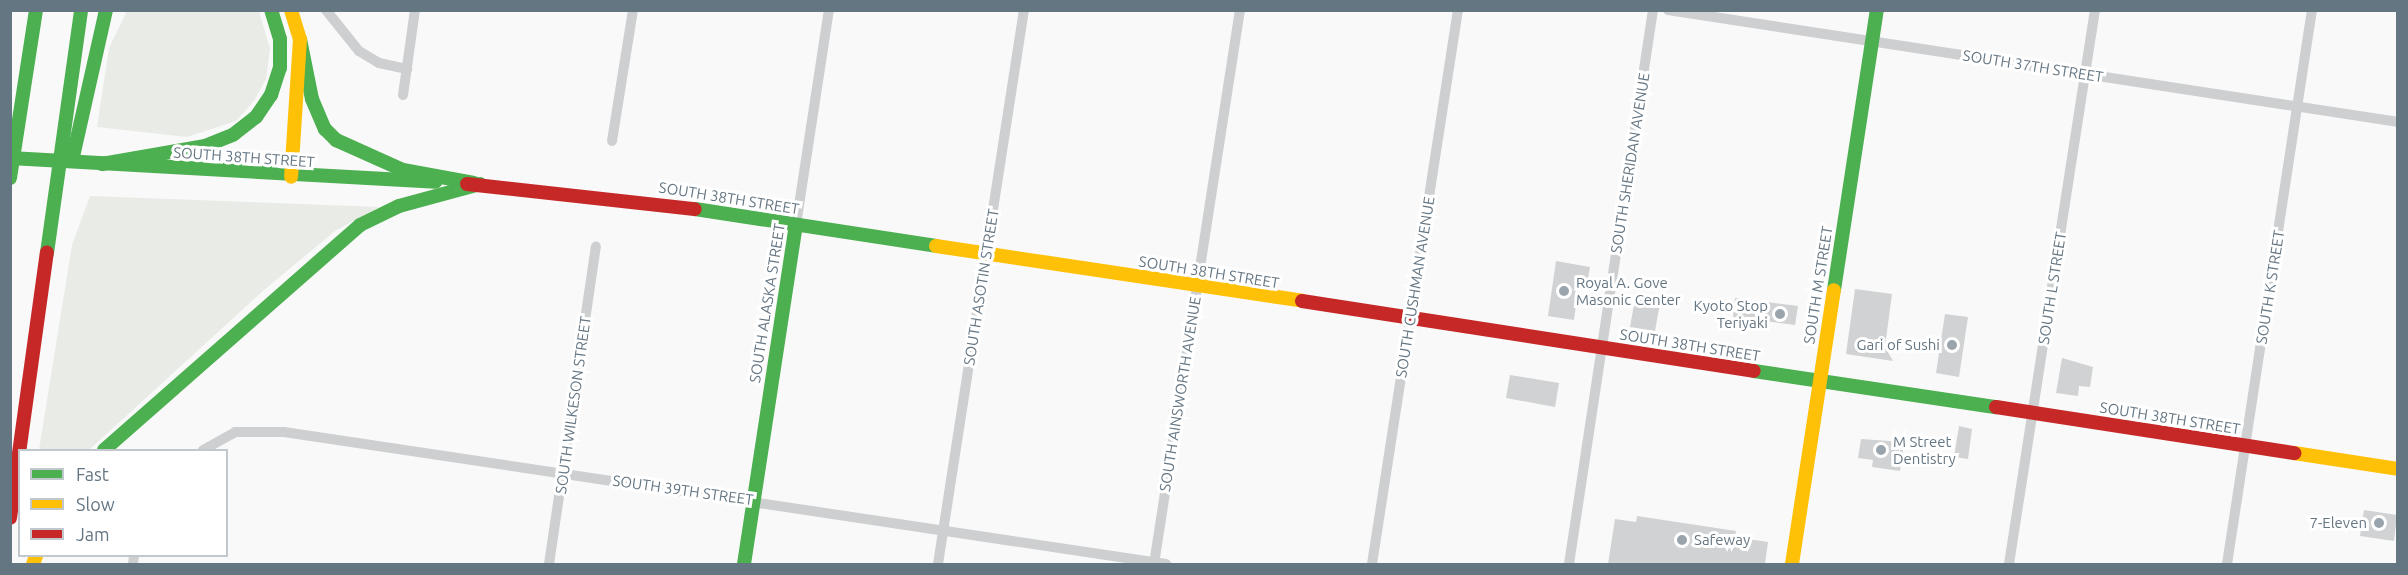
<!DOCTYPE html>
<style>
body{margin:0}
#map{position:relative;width:2408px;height:575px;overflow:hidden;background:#f9f9f9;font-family:Ubuntu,sans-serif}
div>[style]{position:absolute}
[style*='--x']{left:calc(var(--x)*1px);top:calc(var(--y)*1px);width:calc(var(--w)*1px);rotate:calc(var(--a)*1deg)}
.green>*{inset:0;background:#e8ebe6}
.building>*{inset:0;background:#d0d2d3}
.street>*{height:10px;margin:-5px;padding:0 5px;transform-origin:5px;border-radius:5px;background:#cecfd0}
.fast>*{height:14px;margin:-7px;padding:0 7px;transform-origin:7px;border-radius:7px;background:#4caf50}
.slow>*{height:14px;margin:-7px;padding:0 7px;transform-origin:7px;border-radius:7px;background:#ffc107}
.jam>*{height:14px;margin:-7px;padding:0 7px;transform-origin:7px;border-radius:7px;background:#c62828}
.dots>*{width:16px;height:16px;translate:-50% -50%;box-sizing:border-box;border:3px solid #fff;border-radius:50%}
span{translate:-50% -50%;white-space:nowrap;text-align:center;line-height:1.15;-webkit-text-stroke:6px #fff;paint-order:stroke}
.street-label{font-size:15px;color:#657683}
.poi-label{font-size:15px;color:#657683}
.left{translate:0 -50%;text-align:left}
.right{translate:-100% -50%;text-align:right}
.frame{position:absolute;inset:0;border:12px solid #657683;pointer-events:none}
.legend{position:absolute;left:18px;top:449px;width:210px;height:108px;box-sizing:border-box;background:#fff;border:2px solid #c1c8cd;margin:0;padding:8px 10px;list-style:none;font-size:18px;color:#657683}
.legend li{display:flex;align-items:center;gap:12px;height:30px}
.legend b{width:30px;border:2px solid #c1c8cd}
</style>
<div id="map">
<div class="green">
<i style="clip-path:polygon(127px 11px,259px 11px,270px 49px,266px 79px,254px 101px,236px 121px,187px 137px,97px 127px,109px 48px)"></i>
<i style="clip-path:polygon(90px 196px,379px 207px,335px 231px,264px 290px,89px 450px,39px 450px,72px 245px)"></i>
</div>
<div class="building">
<i style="clip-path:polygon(1556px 261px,1590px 267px,1587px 285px,1578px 290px,1574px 320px,1548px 316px)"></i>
<i style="clip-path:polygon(1855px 289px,1892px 294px,1885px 347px,1893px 361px,1846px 354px)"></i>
<i style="clip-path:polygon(1735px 298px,1798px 306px,1795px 325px,1733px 317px)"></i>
<i style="clip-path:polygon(1635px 299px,1660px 303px,1655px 331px,1630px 327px)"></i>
<i style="clip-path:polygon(1945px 314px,1968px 317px,1959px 377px,1936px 373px)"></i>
<i style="clip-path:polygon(2062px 358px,2093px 367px,2090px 387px,2079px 386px,2078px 396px,2056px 393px)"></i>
<i style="clip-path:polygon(1510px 375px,1559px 383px,1555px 407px,1506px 398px)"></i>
<i style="clip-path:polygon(1959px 426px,1972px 429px,1968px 459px,1954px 457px)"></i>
<i style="clip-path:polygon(1861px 439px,1904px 442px,1900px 471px,1872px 467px,1873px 460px,1858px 458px)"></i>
<i style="clip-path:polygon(2364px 510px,2397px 515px,2394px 541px,2360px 536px)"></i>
<i style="clip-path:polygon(1637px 516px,1736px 531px,1735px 537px,1768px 542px,1765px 564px,1608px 564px,1615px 519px,1636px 522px)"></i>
</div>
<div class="street">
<i style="--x:326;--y:10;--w:53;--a:51.2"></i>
<i style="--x:359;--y:51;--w:23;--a:31"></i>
<i style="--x:379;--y:63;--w:29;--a:12"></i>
<i style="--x:1668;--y:10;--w:739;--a:8.72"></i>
<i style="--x:403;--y:95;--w:86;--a:-82"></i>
<i style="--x:612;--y:141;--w:133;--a:-80.9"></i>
<i style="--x:796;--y:225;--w:218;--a:-81.3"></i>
<i style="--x:203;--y:450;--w:37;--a:-29"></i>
<i style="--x:235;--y:432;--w:49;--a:0"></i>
<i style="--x:284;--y:432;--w:892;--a:8.51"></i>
<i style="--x:133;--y:564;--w:8;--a:-83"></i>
<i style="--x:549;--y:564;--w:321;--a:-81.6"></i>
<i style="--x:938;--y:564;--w:561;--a:-81.18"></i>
<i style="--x:1154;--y:564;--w:561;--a:-81.18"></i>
<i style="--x:1372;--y:564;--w:561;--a:-81.18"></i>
<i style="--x:1569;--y:564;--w:560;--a:-81.38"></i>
<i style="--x:2009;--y:564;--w:561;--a:-81.18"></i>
<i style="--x:2227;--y:564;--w:560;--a:-81.28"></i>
</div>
<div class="fast">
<i style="--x:300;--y:39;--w:61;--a:78.7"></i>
<i style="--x:312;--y:99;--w:33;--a:67"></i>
<i style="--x:325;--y:129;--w:16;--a:45"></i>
<i style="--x:336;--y:140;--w:73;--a:24.1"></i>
<i style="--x:403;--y:170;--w:72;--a:10.4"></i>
<i style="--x:10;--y:158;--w:426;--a:3.2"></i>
<i style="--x:72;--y:161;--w:155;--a:-77.3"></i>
<i style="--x:102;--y:164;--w:105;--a:-9.9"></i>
<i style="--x:205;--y:146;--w:31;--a:-22"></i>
<i style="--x:234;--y:134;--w:28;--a:-38"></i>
<i style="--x:256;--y:117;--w:27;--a:-56"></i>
<i style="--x:271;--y:95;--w:28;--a:-72"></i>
<i style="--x:280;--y:68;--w:29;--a:-90"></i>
<i style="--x:280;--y:39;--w:30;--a:-107"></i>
<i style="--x:10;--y:178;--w:170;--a:-81.2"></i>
<i style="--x:695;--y:209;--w:244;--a:8.7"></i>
<i style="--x:47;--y:253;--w:245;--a:-82"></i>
<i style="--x:1834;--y:290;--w:283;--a:-81.3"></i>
<i style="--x:1754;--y:371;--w:245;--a:8.5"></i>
<i style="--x:104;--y:450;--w:341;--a:-41.3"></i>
<i style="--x:360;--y:225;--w:43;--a:-26"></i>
<i style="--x:399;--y:206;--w:84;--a:-15.2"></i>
<i style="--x:744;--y:564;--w:343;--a:-81.3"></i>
</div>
<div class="slow">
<i style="--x:291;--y:10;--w:30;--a:73"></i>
<i style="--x:300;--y:39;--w:138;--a:93.7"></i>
<i style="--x:936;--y:246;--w:370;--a:8.5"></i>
<i style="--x:2294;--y:453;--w:105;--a:8.7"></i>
<i style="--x:33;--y:564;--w:9;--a:-69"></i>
<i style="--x:1792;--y:564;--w:277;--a:-81.3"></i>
</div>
<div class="jam">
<i style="--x:467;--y:184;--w:229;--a:6.3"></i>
<i style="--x:1302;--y:301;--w:457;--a:8.8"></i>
<i style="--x:1996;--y:407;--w:302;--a:8.8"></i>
<i style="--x:10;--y:518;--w:268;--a:-82.1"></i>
</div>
<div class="dots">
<i style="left:1564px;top:291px;background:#99a4ac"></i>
<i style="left:1780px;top:314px;background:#99a4ac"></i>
<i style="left:1952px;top:345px;background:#99a4ac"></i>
<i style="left:1881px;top:450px;background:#99a4ac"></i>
<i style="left:2379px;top:523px;background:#99a4ac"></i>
<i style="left:1682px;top:540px;background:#99a4ac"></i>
</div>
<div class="street-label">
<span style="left:2033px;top:66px;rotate:9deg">SOUTH 37TH STREET</span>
<span style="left:244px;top:157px;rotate:4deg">SOUTH 38TH STREET</span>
<span style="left:1630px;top:163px;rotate:-81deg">SOUTH SHERIDAN AVENUE</span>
<span style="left:729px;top:198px;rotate:9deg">SOUTH 38TH STREET</span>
<span style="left:1209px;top:272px;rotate:9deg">SOUTH 38TH STREET</span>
<span style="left:1818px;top:285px;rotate:-81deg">SOUTH M STREET</span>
<span style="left:981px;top:287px;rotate:-81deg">SOUTH ASOTIN STREET</span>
<span style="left:1415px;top:287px;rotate:-81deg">SOUTH CUSHMAN AVENUE</span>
<span style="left:2270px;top:287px;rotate:-81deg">SOUTH K STREET</span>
<span style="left:2052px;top:288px;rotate:-81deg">SOUTH L STREET</span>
<span style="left:767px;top:303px;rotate:-81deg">SOUTH ALASKA STREET</span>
<span style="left:1690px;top:345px;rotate:9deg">SOUTH 38TH STREET</span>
<span style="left:1180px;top:394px;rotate:-81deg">SOUTH AINSWORTH AVENUE</span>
<span style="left:573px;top:405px;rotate:-82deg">SOUTH WILKESON STREET</span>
<span style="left:2170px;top:418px;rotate:9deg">SOUTH 38TH STREET</span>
<span style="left:683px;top:490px;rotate:8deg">SOUTH 39TH STREET</span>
</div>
<div class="poi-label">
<span class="left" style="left:1576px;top:291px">Royal A. Gove<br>Masonic Center</span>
<span class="right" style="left:1768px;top:314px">Kyoto Stop<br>Teriyaki</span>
<span class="right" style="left:1940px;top:345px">Gari of Sushi</span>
<span class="left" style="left:1893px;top:450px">M Street<br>Dentistry</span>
<span class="right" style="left:2367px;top:523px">7-Eleven</span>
<span class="left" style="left:1694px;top:540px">Safeway</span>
</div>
<div class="frame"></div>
<ul class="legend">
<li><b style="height:8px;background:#4caf50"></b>Fast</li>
<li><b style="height:8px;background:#ffc107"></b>Slow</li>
<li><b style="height:8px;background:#c62828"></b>Jam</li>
</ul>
</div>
